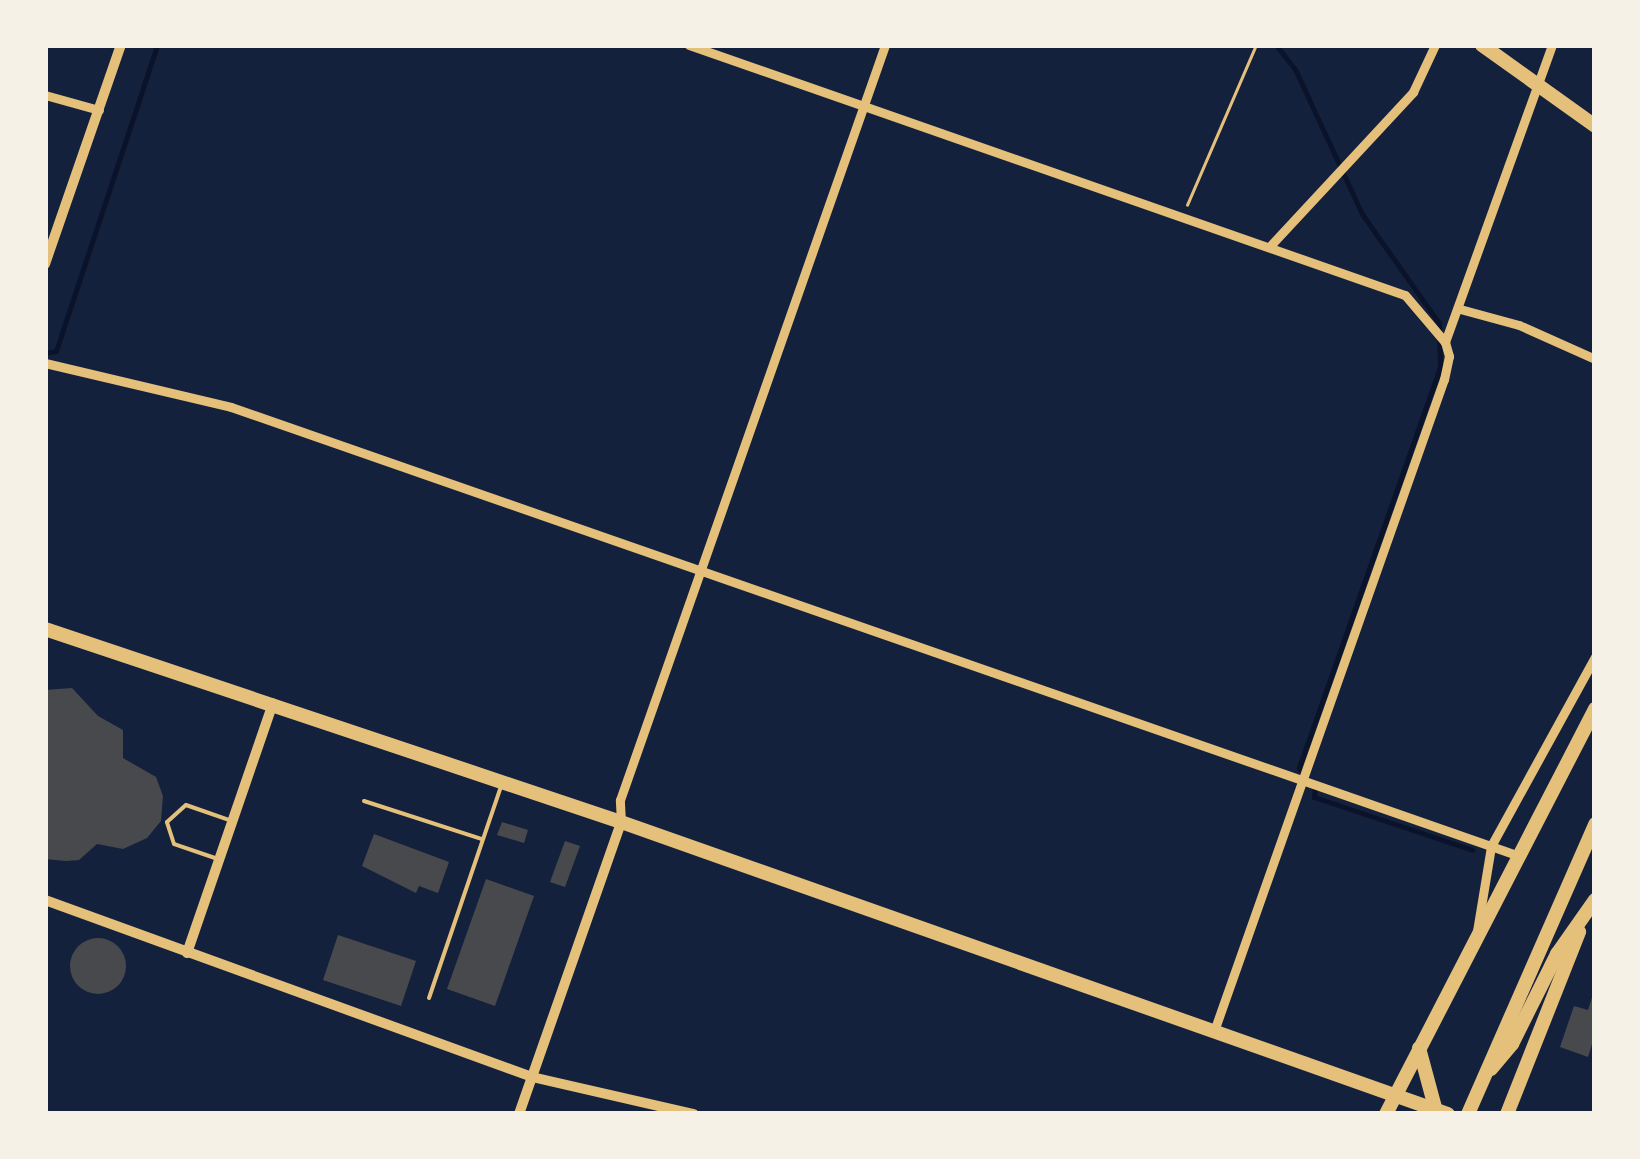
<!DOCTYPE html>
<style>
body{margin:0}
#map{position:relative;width:1640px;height:1159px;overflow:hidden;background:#14213d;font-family:Commissioner,sans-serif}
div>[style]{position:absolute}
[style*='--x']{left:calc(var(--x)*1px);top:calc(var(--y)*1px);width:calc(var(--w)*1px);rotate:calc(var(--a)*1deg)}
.stream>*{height:5px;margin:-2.5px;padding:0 2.5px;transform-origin:2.5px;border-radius:2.5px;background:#0b132b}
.building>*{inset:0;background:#48494c}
.round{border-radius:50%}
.path>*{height:2.5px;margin:-1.25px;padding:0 1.25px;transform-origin:1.25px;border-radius:1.25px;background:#e5c07b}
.service>*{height:4px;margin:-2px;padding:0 2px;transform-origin:2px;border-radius:2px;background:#e5c07b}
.minor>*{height:9px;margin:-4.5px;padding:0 4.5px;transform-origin:4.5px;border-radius:4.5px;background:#e5c07b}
.tertiary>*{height:10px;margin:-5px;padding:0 5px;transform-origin:5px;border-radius:5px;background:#e5c07b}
.primary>*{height:14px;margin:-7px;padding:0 7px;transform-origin:7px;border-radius:7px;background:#e5c07b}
span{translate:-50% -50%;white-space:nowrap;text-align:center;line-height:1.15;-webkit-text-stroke:10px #f6f1e7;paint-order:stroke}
.frame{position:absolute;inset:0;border:48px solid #f6f1e7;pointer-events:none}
</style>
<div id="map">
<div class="stream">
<i style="--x:1276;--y:45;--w:31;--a:52"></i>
<i style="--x:1295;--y:69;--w:160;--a:65.2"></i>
<i style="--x:1362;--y:214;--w:133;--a:54.8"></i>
<i style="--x:1439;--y:323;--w:44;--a:88.7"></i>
<i style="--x:1440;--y:367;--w:425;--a:109.4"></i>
<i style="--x:1299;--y:768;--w:9;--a:49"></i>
<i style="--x:45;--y:353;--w:11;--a:-10"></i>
<i style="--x:56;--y:351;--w:322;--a:-71.7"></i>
<i style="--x:1315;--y:787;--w:10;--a:96"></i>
<i style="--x:1314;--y:797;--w:167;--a:18.5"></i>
</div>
<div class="building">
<i style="clip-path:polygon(72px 688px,98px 716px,123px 730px,123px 758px,156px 777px,163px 796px,161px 821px,147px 838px,123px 849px,97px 844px,79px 860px,66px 861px,45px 859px,45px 690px)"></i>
<i style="clip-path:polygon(502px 822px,528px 830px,524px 843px,497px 835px)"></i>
<i style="clip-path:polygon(374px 834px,449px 862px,438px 893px,419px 886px,416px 893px,362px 866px)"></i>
<i style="clip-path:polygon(565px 841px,580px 846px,565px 887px,550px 882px)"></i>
<i style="clip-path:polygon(486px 879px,534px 896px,495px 1006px,447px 989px)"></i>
<i style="clip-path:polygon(338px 935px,416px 961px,401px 1006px,323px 980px)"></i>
<i class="round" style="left:70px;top:938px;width:56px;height:56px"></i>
<i style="clip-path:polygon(1594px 991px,1595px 1035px,1588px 1057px,1560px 1047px,1574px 1006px,1588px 1010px)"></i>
</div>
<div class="path">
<i style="--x:1187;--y:205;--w:174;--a:-66.7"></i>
</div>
<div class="service">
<i style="--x:364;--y:801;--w:124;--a:17.9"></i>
<i style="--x:215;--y:858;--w:43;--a:-161.1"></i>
<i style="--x:174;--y:844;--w:23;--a:-108"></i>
<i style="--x:167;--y:822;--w:25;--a:-42"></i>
<i style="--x:186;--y:805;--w:46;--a:19.2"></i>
<i style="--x:429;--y:998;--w:224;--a:-71.2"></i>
</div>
<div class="minor">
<i style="--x:689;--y:45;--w:758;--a:19.25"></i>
<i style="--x:1405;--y:295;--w:62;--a:49.6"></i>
<i style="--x:1445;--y:342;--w:15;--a:74"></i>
<i style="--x:1449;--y:356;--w:24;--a:102"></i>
<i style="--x:1444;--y:379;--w:691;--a:109.43"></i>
<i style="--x:45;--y:95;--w:56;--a:15.5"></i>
<i style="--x:1271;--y:245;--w:209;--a:-47.1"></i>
<i style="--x:1413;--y:92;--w:52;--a:-64.9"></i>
<i style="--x:1460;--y:309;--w:61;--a:15.2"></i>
<i style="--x:1519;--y:325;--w:83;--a:24.1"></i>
<i style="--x:1445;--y:342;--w:316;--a:-70.2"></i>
<i style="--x:45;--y:363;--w:191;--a:13.3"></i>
<i style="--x:231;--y:407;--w:1362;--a:19.21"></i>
<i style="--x:621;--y:822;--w:22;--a:-93"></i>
<i style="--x:620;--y:800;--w:800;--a:-70.66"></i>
<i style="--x:1477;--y:931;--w:86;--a:-80.6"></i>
<i style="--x:1491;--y:846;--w:216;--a:-61.2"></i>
</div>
<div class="tertiary">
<i style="--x:45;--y:264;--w:232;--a:-70.9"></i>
<i style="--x:45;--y:900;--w:518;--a:19.97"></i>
<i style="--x:532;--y:1077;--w:166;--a:12.9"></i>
<i style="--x:187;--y:953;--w:264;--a:-71"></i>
<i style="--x:519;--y:1114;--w:309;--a:-70.7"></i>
</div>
<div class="primary">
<i style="--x:1482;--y:45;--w:139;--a:35.6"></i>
<i style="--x:45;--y:629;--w:607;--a:18.52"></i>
<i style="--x:621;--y:822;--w:877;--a:19.45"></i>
<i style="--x:1419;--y:1048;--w:65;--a:74.9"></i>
<i style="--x:1491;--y:1069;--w:33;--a:-50"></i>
<i style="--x:1512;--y:1044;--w:101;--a:-63.4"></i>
<i style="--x:1557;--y:954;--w:66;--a:-54.9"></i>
<i style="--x:1386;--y:1114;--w:456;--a:-62.7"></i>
<i style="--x:1468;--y:1114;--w:317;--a:-66.3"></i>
<i style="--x:1507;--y:1114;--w:196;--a:-68.4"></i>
</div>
<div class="frame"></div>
</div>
